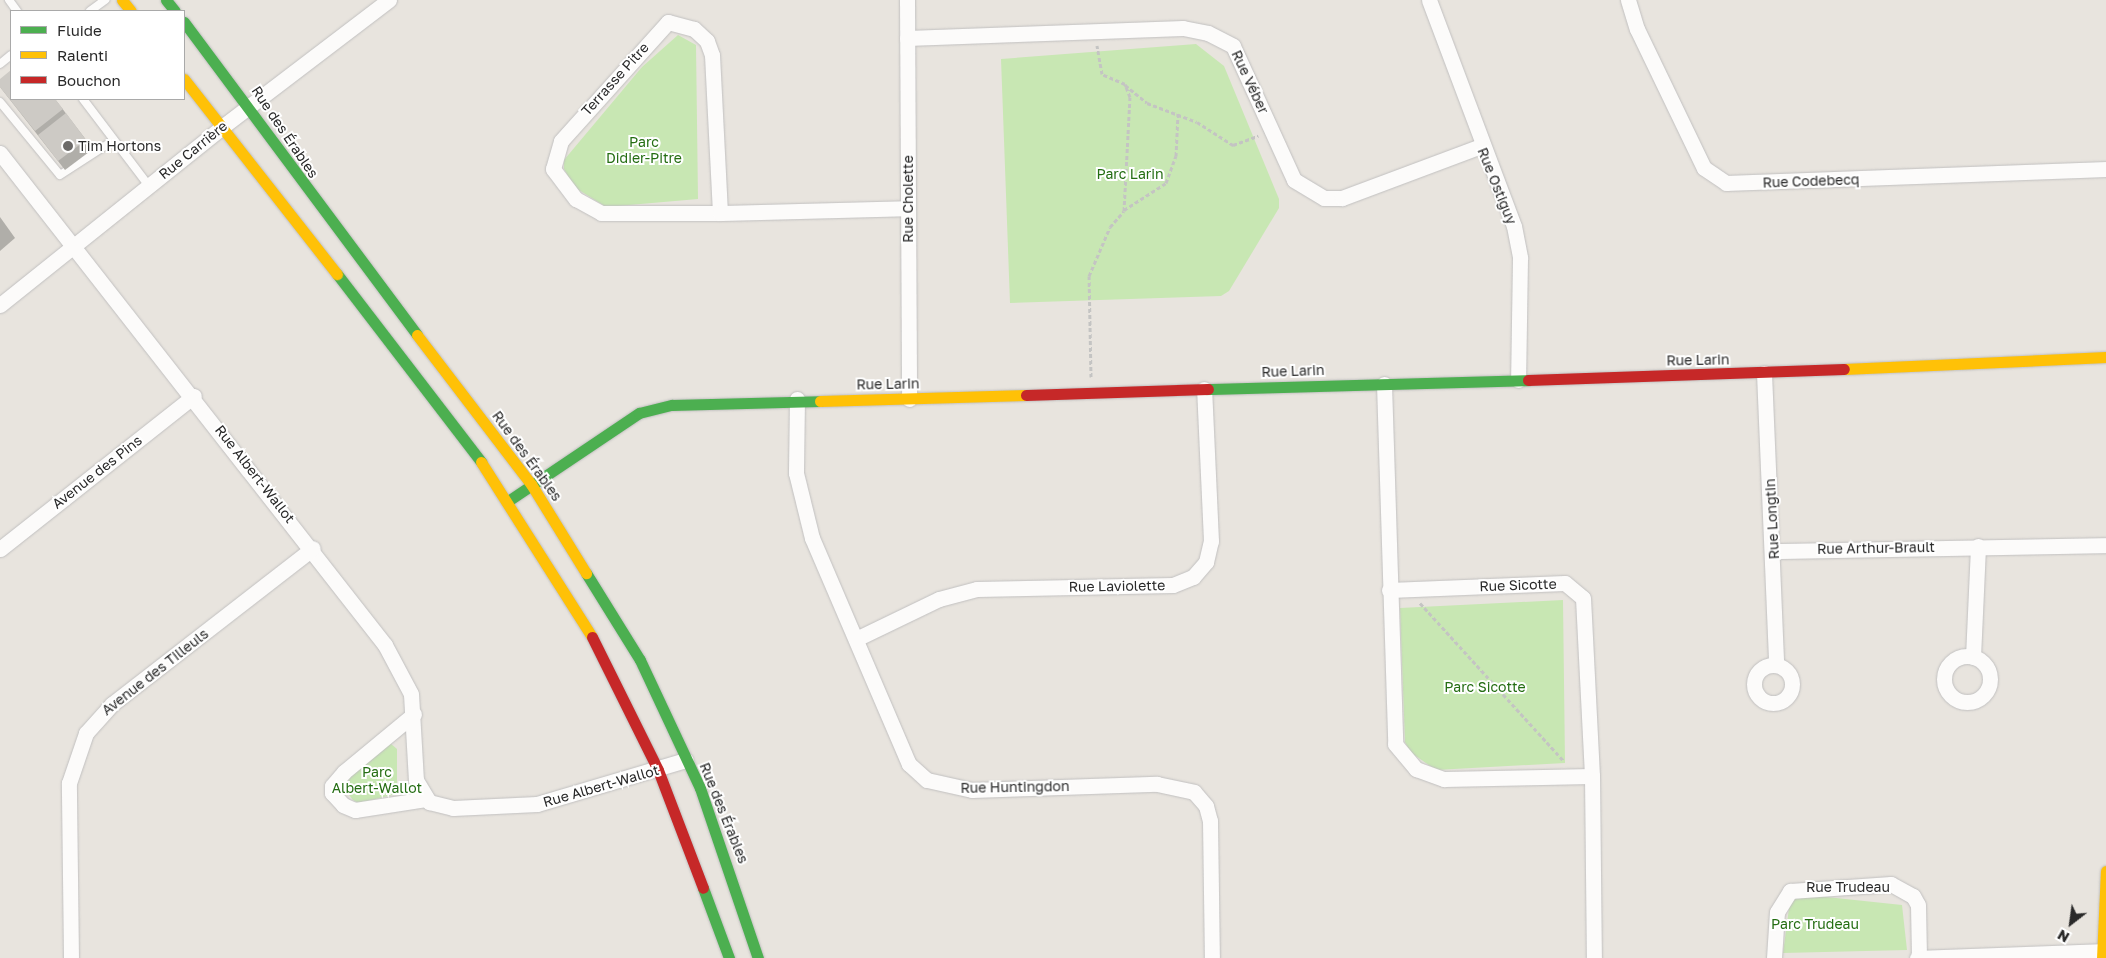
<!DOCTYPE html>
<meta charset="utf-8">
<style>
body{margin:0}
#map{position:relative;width:2106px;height:958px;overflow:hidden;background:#e8e4de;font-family:"Golos Text",sans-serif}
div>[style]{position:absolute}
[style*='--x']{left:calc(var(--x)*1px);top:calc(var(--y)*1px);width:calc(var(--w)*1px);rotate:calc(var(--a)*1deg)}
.green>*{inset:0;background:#c8e7b3}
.path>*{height:3px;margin-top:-1.5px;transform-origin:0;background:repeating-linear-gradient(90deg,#c4c4c3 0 4px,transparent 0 6.5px)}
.roads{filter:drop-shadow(0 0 1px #c1c0c0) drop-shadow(0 0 1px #c1c0c0)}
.lane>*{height:8px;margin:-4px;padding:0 4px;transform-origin:4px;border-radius:4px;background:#fcfbfa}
.street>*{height:15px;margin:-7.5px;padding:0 7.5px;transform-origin:7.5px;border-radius:7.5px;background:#fcfbfa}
.street>.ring{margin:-7.5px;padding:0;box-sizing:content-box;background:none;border:15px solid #fcfbfa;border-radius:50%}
.fast>*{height:11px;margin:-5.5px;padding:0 5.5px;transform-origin:5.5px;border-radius:5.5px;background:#4caf50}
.slow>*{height:11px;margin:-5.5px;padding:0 5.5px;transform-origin:5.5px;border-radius:5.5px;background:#ffc107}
.jam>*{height:11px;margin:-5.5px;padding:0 5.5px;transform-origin:5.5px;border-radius:5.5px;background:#c62828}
.wall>*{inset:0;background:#b0aea9}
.building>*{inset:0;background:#cdcac5}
.dots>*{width:14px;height:14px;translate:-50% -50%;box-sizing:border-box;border:2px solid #fff;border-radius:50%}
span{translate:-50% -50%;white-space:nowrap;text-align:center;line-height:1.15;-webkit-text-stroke:4px #fff;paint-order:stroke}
.street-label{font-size:14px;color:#292929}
.park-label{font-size:14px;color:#246d12}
.poi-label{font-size:14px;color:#292929}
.left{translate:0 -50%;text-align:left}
.legend{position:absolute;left:10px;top:10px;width:175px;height:90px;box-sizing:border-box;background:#fff;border:1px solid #a9a9a9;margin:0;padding:6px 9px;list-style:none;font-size:15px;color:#292929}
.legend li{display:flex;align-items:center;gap:10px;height:25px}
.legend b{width:25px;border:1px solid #a9a9a9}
.north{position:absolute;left:2046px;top:898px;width:50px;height:50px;-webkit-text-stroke:4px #fff;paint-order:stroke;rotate:210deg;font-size:14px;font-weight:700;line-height:20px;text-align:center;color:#292929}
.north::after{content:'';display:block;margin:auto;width:18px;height:22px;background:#292929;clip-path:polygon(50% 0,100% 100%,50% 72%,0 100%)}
</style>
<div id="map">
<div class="green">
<i style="clip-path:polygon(678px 35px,696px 45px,698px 199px,606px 207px,574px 187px,564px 169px,564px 160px,642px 67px)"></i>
<i style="clip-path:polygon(1196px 44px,1224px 66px,1279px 199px,1279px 208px,1229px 291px,1221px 296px,1010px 303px,1001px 59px)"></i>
<i style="clip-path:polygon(1563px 600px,1565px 763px,1436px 770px,1410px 752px,1405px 742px,1400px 608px)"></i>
<i style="clip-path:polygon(390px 743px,397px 749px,397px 794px,358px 803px,353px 800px,346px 791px,350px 777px)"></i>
<i style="clip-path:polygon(1798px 894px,1902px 905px,1907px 950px,1783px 953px,1790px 901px)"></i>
</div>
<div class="path">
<i style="--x:1125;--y:85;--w:28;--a:39"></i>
<i style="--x:1147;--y:103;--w:53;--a:20.8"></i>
<i style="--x:1197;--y:122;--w:43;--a:32.6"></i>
<i style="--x:1233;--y:145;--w:27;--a:-20"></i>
<i style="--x:1124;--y:210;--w:50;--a:-32.7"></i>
<i style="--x:1166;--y:183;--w:29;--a:-70"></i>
<i style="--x:1176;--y:156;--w:43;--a:-87.3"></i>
<i style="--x:1091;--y:377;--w:101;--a:-91.1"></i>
<i style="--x:1089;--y:276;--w:53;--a:-66.8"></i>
<i style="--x:1110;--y:227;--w:21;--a:-49"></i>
<i style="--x:1124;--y:211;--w:114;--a:-87"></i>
<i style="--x:1130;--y:97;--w:14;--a:-111"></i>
<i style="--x:1125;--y:84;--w:25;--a:-157"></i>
<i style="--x:1102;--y:74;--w:29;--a:-100"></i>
<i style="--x:1420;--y:603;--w:214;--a:47.7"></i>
</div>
<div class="roads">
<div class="lane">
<i style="--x:9;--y:0;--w:14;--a:54"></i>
<i style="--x:90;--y:11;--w:19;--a:-36"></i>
<i style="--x:0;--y:64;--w:14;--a:-39"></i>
<i style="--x:83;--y:99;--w:109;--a:52.8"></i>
<i style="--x:0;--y:102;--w:94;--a:50.6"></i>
<i style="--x:60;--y:175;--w:64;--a:-32.9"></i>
</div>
<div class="street">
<i style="--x:907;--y:0;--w:399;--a:89.7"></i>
<i style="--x:1429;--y:0;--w:241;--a:69.4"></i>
<i style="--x:1514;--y:226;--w:33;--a:79"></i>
<i style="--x:1520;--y:258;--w:122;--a:90.9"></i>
<i style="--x:1628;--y:0;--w:30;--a:73"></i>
<i style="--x:1637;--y:29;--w:154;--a:64.3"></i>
<i style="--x:1704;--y:168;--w:27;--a:34"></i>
<i style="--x:1726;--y:183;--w:380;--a:-2.1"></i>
<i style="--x:907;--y:38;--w:276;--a:-2.1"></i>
<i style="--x:1183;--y:28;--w:25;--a:11"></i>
<i style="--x:1208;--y:33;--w:28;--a:27"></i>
<i style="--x:1233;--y:46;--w:147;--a:65.5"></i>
<i style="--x:1294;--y:180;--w:35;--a:31"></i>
<i style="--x:1324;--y:198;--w:18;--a:0"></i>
<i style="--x:1342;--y:198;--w:148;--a:-20.5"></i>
<i style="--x:0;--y:153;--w:625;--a:51.96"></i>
<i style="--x:385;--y:645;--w:55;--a:62"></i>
<i style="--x:411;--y:694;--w:86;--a:86.7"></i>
<i style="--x:416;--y:780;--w:26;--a:59"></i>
<i style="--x:429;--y:802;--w:25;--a:14"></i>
<i style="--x:453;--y:808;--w:84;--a:-2.7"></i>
<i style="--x:537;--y:804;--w:155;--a:-16.5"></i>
<i style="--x:720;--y:213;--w:158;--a:-92.9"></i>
<i style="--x:712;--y:55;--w:15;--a:-110"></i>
<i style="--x:707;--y:41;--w:18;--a:-137"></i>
<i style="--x:694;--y:29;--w:27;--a:-165"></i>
<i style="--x:668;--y:22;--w:160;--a:132"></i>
<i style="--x:561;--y:141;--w:29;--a:106"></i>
<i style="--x:553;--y:169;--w:38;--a:53"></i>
<i style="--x:576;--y:199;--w:29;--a:29"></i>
<i style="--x:601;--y:213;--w:119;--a:0"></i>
<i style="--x:720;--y:213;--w:188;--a:-1.5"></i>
<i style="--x:0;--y:305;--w:285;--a:-38.7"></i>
<i style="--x:222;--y:127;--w:210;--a:-37.3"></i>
<i style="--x:1764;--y:373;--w:292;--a:87.6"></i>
<i style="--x:1384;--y:384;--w:360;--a:88.2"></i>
<i style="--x:1395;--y:744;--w:33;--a:50"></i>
<i style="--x:1416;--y:769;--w:30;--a:20"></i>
<i style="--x:1444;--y:779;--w:148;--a:-1.2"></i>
<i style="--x:797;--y:399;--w:74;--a:90.8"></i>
<i style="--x:796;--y:473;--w:67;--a:76.2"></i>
<i style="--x:812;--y:538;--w:246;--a:66.8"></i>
<i style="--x:909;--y:764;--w:24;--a:42"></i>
<i style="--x:927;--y:780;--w:46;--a:12.5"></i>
<i style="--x:972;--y:790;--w:185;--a:-1.9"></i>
<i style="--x:1157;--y:784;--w:38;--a:12"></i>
<i style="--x:1194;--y:792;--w:18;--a:49"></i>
<i style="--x:1206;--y:806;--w:16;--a:75"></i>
<i style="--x:1210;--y:821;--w:137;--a:89.2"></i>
<i style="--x:0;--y:549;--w:247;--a:-38.3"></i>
<i style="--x:1774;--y:551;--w:332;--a:-1"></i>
<i style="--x:1389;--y:590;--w:176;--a:-2.3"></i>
<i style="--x:1565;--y:583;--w:23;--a:40"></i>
<i style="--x:1583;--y:598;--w:178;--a:87.1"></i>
<i style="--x:1592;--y:776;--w:182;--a:89.4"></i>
<i style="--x:856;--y:639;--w:92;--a:-25.7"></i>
<i style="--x:939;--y:599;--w:39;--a:-15"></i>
<i style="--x:977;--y:589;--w:196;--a:-1.2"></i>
<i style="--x:1173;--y:585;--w:22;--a:-22"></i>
<i style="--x:1193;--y:577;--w:20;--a:-49"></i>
<i style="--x:1206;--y:562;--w:22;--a:-77"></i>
<i style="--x:1211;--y:541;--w:152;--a:-92.6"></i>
<i class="ring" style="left:1944px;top:656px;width:31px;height:31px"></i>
<i style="--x:1973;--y:657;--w:111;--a:-87.4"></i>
<i class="ring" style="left:1754px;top:665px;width:23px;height:23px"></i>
<i style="--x:414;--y:714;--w:91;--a:140.4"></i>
<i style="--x:344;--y:772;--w:18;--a:131"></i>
<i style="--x:332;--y:786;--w:7;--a:90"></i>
<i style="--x:332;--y:793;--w:16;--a:47"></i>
<i style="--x:343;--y:805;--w:13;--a:23"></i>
<i style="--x:355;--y:810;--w:73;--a:-8.7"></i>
<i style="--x:71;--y:958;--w:175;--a:-90.7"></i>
<i style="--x:69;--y:783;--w:53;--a:-71.2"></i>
<i style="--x:86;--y:733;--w:39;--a:-48"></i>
<i style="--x:112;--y:704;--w:254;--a:-37.8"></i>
<i style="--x:1774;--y:958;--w:46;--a:-86.3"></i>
<i style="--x:1777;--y:912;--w:25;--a:-58"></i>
<i style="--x:1790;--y:891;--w:101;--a:-4"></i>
<i style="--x:1891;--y:884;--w:25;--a:29"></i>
<i style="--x:1913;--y:896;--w:10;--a:61"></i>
<i style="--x:1918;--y:905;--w:53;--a:88.9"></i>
<i style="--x:1917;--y:958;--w:189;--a:-2.1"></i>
</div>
<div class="fast">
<i style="--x:166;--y:0;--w:14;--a:51"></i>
<i style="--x:184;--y:22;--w:390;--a:53.3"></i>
<i style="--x:337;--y:274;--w:237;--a:52.5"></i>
<i style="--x:1208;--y:389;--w:320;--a:-1.6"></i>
<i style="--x:508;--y:501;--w:158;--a:-33.9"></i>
<i style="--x:639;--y:413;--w:34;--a:-14"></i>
<i style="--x:672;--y:405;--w:148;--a:-1.5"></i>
<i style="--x:586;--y:573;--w:102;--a:58.2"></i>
<i style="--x:640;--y:660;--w:141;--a:64.9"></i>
<i style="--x:700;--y:788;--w:180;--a:71.2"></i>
<i style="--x:703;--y:888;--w:75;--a:69.6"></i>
</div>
<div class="slow">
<i style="--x:122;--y:0;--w:14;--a:51"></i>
<i style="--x:184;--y:79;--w:248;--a:51.9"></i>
<i style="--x:417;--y:335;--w:188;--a:52.6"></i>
<i style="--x:531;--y:484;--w:105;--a:58.3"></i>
<i style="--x:1844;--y:369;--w:262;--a:-2.6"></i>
<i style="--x:820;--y:401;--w:206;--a:-1.7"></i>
<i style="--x:481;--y:462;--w:207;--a:57.6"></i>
<i style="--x:2102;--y:958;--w:87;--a:-87.4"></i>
</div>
<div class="jam">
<i style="--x:1528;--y:380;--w:316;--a:-2"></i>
<i style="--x:1026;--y:395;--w:182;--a:-1.9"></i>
<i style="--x:592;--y:637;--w:148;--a:63.6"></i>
<i style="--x:658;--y:770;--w:126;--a:69.1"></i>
</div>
</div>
<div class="wall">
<i style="clip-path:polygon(0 87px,55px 99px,93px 149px,65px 170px)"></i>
<i style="clip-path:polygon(0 217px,15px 238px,0 251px)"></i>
</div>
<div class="building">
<i style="clip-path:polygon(11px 70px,11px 99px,55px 99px,63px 109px,35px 131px,0 87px,0 79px)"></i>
<i style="clip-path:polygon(66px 113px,86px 140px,58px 161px,38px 135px)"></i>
</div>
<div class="dots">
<i style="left:68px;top:146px;background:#6c6a68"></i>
</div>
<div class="street-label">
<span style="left:615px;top:79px;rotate:-48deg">Terrasse Pitre</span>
<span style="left:1250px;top:82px;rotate:65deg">Rue Véber</span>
<span style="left:285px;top:132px;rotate:56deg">Rue des Érables</span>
<span style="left:193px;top:150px;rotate:-39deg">Rue Carrière</span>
<span style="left:1811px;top:181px;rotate:-2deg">Rue Codebecq</span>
<span style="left:1497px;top:186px;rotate:68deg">Rue Ostiguy</span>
<span style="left:908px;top:199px;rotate:-90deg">Rue Cholette</span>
<span style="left:1698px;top:360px;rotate:-1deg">Rue Larin</span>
<span style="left:1293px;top:371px;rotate:-2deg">Rue Larin</span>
<span style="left:888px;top:384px;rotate:-1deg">Rue Larin</span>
<span style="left:527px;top:456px;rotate:54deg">Rue des Érables</span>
<span style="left:97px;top:472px;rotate:-38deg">Avenue des Pins</span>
<span style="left:255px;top:474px;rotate:52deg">Rue Albert-Wallot</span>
<span style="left:1772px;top:519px;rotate:-93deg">Rue Longtin</span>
<span style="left:1876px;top:548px;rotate:-1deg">Rue Arthur-Brault</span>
<span style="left:1518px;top:585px;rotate:-2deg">Rue Sicotte</span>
<span style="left:1117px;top:586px;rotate:-1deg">Rue Laviolette</span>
<span style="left:155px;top:672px;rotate:-38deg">Avenue des Tilleuls</span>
<span style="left:601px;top:786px;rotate:-16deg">Rue Albert-Wallot</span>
<span style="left:1015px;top:787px;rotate:-1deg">Rue Huntingdon</span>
<span style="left:724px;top:813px;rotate:68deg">Rue des Érables</span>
<span style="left:1848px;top:887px">Rue Trudeau</span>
</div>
<div class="park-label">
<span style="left:644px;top:150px">Parc<br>Didier-Pitre</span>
<span style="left:1130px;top:174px">Parc Larin</span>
<span style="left:1485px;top:687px">Parc Sicotte</span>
<span style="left:377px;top:780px">Parc<br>Albert-Wallot</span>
<span style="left:1815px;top:924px">Parc Trudeau</span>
</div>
<div class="poi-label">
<span class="left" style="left:78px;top:146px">Tim Hortons</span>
</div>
<ul class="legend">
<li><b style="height:6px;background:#4caf50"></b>Fluide</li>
<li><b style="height:6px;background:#ffc107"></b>Ralenti</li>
<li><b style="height:6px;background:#c62828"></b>Bouchon</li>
</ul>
<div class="north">N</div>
</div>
